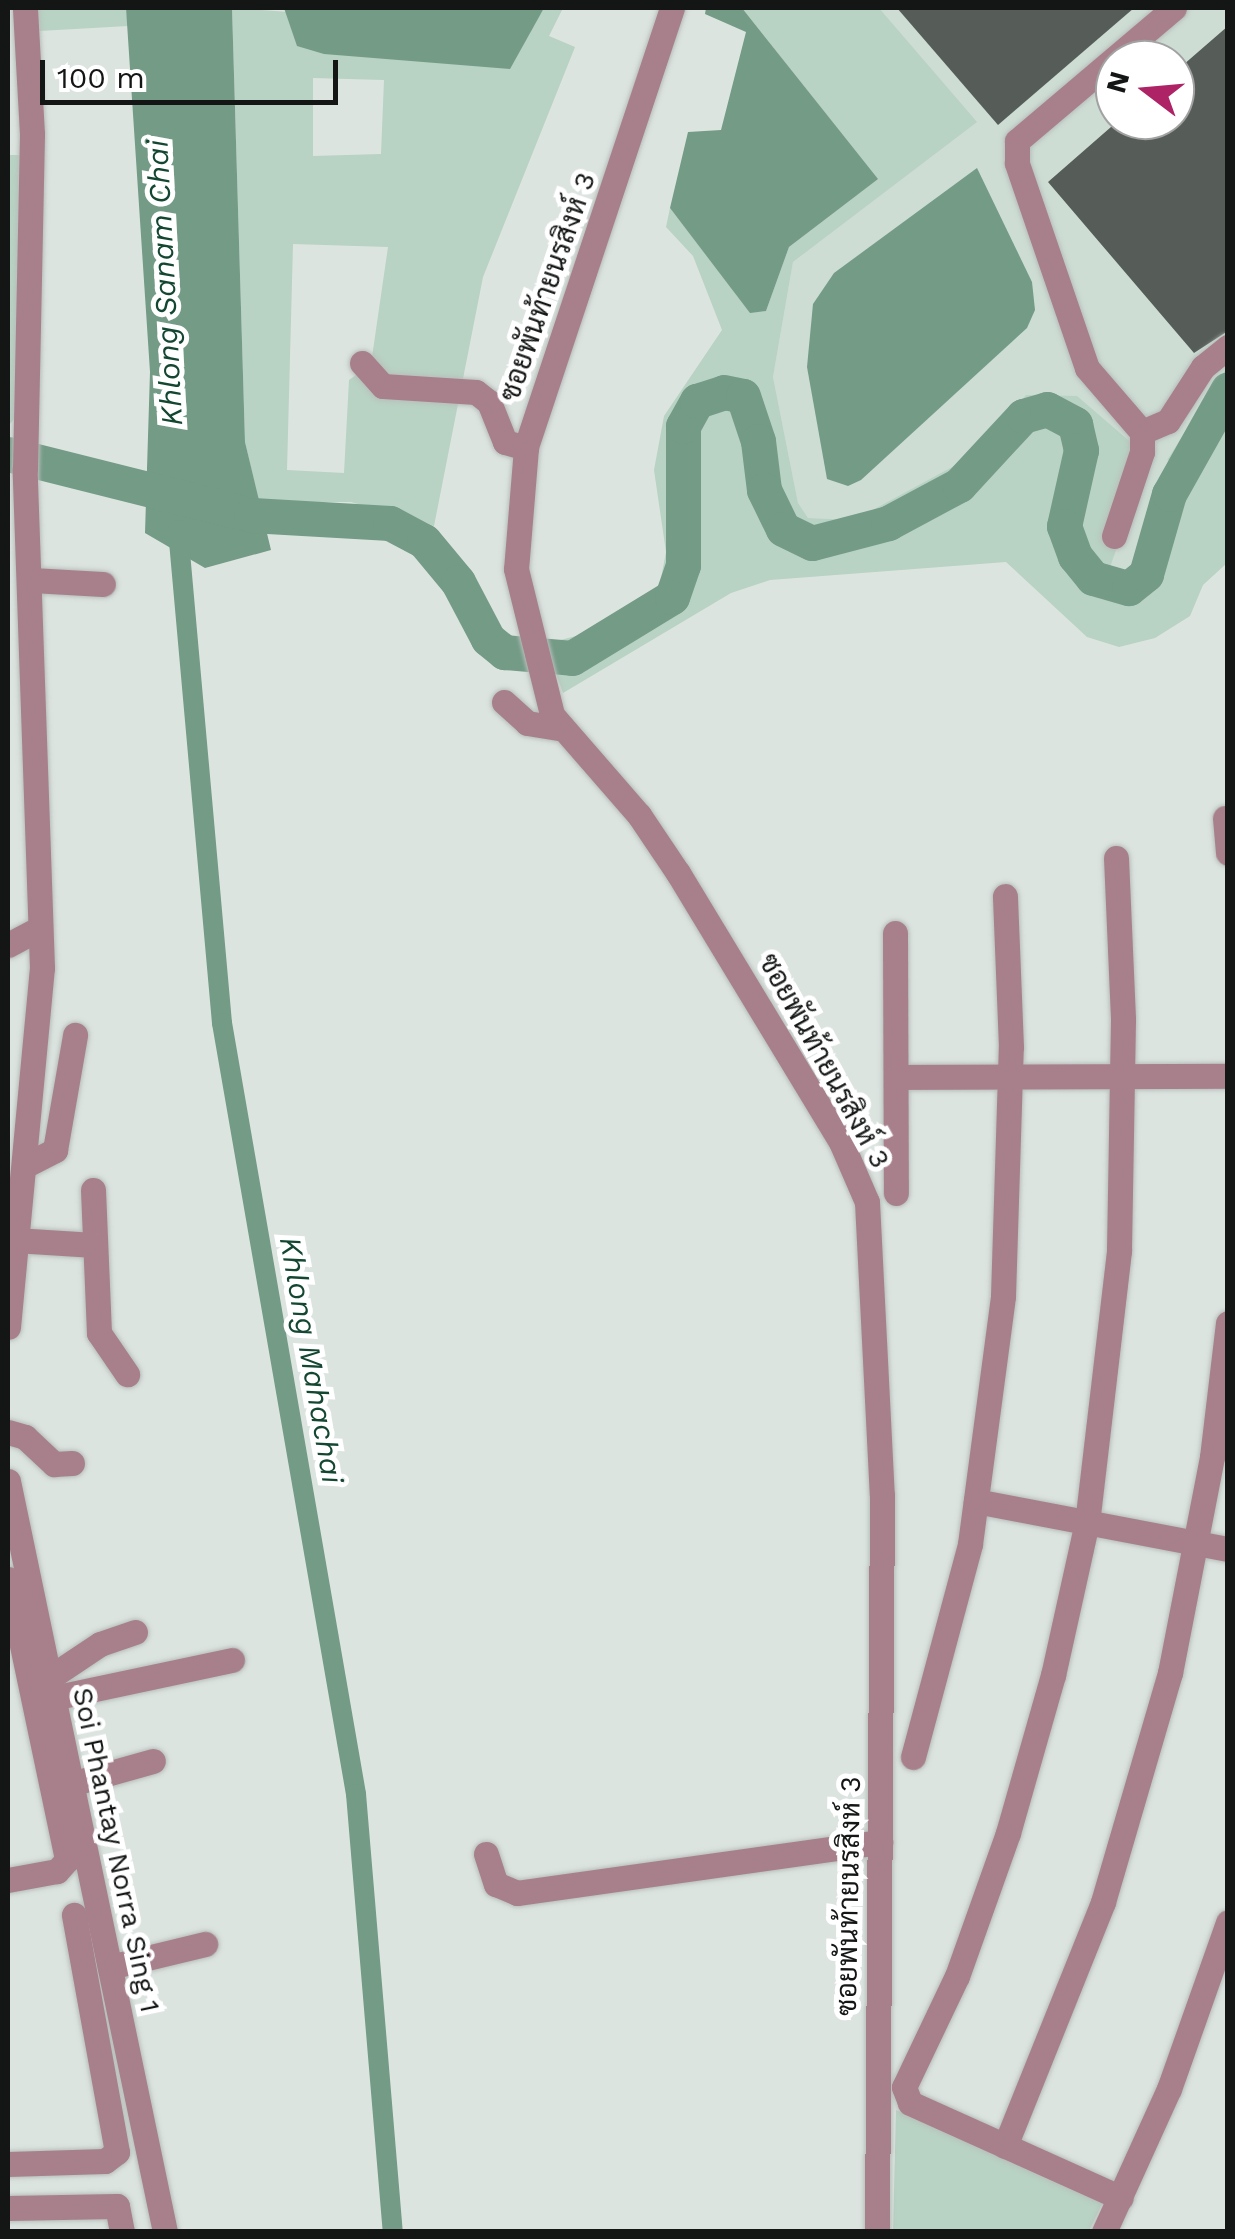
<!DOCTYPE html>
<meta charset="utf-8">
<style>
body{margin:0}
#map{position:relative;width:1235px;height:2239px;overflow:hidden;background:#dce4e0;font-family:"Work Sans",Sarabun,sans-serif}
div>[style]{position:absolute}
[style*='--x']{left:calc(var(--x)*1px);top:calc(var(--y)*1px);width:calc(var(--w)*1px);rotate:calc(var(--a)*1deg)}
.built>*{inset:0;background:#cdddd4}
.green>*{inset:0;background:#b8d2c3}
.water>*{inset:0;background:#739b86}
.canal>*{height:20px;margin:-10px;padding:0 10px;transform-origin:10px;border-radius:10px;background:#739b86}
.river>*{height:35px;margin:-17.5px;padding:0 17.5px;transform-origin:17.5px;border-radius:17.5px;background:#739b86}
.building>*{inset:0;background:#565d59}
.roads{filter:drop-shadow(0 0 2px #b8bfbb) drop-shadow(0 0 2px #b8bfbb)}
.minor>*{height:25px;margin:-12.5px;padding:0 12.5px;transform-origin:12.5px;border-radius:12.5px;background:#a7808c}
span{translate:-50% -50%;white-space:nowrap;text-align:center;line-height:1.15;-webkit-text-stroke:10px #fff;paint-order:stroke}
.street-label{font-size:28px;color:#131614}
.water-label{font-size:30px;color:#134731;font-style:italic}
.frame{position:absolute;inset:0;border:10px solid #131614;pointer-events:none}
.north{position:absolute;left:1095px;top:40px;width:100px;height:100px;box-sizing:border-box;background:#fff;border:2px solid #a1a2a1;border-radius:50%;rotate:286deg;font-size:28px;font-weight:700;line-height:40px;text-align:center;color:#131614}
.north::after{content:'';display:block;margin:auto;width:35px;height:45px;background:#ad2365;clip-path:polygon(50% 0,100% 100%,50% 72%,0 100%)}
.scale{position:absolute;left:40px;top:60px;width:298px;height:45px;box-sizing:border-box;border:5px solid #131614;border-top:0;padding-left:12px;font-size:30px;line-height:35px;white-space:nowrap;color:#131614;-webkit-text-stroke:8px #fff;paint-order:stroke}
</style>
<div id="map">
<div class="built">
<i style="clip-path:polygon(evenodd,879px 8px,1227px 8px,1227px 367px,1167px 460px,1186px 465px,1156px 579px,1110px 567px,1104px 424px,1077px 397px,1026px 395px,974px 455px,854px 520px,808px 518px,798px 503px,773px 377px,793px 262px,976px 122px,879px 8px,1115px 60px,1175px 60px,1175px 120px,1115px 120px,1115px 60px)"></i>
</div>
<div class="green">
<i style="clip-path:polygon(37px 8px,126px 8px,128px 26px,39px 31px)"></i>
<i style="clip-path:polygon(evenodd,232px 8px,531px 29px,544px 8px,563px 8px,549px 36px,575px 47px,483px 277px,434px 526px,351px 502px,259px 502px,245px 442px,232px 8px,313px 78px,384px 80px,381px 154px,313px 156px,313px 78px,232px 8px,293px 244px,388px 247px,371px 364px,349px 380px,344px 473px,287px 470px,293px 244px)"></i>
<i style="clip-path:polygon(742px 8px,879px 8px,977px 122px,793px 262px,773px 377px,798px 503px,808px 518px,854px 520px,974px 455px,1026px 395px,1077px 396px,1149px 458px,1110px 567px,1156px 579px,1185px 466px,1167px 460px,1227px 367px,1227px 563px,1203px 585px,1190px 616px,1155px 638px,1119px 647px,1087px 637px,1006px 562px,770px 580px,731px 593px,563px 693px,545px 644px,603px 629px,658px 594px,666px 552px,654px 470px,664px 416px,722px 330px,693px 256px,666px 227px,670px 208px,750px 312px,766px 311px,789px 247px,877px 179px)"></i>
<i style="clip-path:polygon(8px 155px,25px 155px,26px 406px,8px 426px)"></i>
<i style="clip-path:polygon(896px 2110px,1104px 2200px,1089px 2231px,893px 2232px)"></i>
</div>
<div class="water">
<i style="clip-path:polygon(126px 8px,232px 8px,245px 442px,271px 550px,205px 568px,145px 533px,150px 372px)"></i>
<i style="clip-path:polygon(284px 8px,544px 8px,510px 69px,324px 54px,297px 46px)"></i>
<i style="clip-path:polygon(706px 8px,742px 8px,878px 179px,789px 247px,766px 311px,750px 313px,670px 208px,688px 132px,721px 130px,746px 32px,705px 14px)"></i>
<i style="clip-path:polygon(977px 168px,1032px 282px,1035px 310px,1027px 328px,861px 480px,848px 486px,827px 479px,807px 367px,813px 304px,834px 273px)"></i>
</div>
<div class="canal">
<i style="--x:178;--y:530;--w:495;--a:84.9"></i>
<i style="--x:222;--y:1023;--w:783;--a:80.14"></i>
<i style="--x:356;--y:1794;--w:440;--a:85.2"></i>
</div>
<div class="river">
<i style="--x:8;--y:454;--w:251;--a:14.1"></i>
<i style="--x:251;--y:515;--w:139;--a:3.3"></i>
<i style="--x:390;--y:523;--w:38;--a:28"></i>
<i style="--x:424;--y:541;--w:53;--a:50.3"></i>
<i style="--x:458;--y:582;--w:64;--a:62.2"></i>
<i style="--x:488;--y:639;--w:21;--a:39"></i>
<i style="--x:504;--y:652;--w:68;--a:5"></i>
<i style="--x:572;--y:658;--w:117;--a:-31.4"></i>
<i style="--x:672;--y:597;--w:34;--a:-71"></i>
<i style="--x:683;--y:565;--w:139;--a:-90"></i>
<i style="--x:683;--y:426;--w:29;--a:-61"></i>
<i style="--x:697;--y:401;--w:28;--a:-18"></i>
<i style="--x:724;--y:392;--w:19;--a:12"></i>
<i style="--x:743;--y:396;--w:47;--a:71.6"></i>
<i style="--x:758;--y:441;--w:49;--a:83"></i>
<i style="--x:764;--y:490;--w:43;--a:64"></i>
<i style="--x:783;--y:529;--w:32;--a:26"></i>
<i style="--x:812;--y:543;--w:79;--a:-14.7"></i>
<i style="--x:888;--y:523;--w:81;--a:-28.2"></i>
<i style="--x:959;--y:485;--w:94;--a:-47.2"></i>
<i style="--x:1023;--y:416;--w:25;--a:-16"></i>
<i style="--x:1047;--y:409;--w:32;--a:28"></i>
<i style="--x:1075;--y:424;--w:27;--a:77"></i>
<i style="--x:1081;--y:450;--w:78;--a:102.6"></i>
<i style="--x:1064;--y:526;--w:32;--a:70"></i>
<i style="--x:1075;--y:556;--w:28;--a:51"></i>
<i style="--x:1093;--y:578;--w:37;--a:16"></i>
<i style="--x:1129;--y:588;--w:22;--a:-39"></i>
<i style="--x:1146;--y:574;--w:83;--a:-74"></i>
<i style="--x:1169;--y:494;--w:120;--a:-60.7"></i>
</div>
<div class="building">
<i style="clip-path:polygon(897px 8px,1134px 8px,998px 125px)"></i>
<i style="clip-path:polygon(1228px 26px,1228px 331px,1194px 353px,1048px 182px,1119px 120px,1175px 120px,1175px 72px)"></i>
</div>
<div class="roads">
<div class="minor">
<i style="--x:672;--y:8;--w:464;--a:108.4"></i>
<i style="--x:526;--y:448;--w:121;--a:94.7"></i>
<i style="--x:516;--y:569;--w:150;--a:76.1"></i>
<i style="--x:552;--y:715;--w:133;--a:49"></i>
<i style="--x:639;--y:815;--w:70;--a:56.1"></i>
<i style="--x:678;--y:873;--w:315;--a:58.8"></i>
<i style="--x:841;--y:1142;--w:65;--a:66.6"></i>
<i style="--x:867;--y:1202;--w:293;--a:87.1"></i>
<i style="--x:882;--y:1495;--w:737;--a:90.39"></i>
<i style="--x:362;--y:363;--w:31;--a:48"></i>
<i style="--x:383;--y:386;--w:93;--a:3.7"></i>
<i style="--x:476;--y:392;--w:16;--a:38"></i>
<i style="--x:489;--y:402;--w:43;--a:68.2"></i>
<i style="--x:505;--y:442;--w:22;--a:16"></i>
<i style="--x:1142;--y:432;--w:28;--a:-23"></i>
<i style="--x:1168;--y:421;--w:64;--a:-57.1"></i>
<i style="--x:1203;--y:367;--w:32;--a:-39"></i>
<i style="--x:1114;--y:536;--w:89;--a:-71.6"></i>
<i style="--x:1142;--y:452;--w:20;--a:-90"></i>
<i style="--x:1142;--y:432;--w:84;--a:-130.7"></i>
<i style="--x:1087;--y:368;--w:217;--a:-108.9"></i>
<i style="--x:1017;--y:163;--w:22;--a:-90"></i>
<i style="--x:1017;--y:141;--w:206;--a:-40.3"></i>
<i style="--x:31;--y:580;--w:72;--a:3.2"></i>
<i style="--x:504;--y:702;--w:31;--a:42"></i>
<i style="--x:527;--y:723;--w:36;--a:9"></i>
<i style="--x:1225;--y:818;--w:35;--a:85"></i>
<i style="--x:1116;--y:858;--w:162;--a:87.5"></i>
<i style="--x:1123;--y:1020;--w:231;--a:91"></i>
<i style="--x:1119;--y:1251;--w:273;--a:96.7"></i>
<i style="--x:1087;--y:1522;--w:157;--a:102.5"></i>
<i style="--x:1053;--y:1675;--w:164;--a:105.9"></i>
<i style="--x:1008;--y:1833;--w:152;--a:109.6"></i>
<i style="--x:957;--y:1976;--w:123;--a:115.5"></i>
<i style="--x:904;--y:2087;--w:17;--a:69"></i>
<i style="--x:910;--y:2103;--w:231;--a:24.2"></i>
<i style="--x:895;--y:933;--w:260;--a:89.8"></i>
<i style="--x:8;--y:945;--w:36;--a:-28"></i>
<i style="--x:896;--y:1077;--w:332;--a:-0.2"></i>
<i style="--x:24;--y:1166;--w:35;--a:-27"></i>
<i style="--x:55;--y:1150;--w:117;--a:-80.1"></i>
<i style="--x:93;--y:1190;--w:143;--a:87.6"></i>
<i style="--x:99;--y:1333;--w:50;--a:55.7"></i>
<i style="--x:15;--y:1240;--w:79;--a:3.6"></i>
<i style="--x:8;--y:1327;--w:361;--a:-84.6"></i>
<i style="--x:42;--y:968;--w:499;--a:-92"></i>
<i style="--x:25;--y:469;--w:335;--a:-88.8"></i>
<i style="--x:32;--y:134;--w:126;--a:-93.2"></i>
<i style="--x:8;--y:1432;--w:18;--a:16"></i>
<i style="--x:25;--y:1437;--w:40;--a:43"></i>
<i style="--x:54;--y:1464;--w:18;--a:-3"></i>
<i style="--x:8;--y:1481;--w:767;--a:78.19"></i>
<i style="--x:976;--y:1501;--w:257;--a:10.8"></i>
<i style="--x:8;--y:1579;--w:287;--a:78.1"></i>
<i style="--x:67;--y:1860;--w:15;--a:132"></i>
<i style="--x:57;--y:1871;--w:50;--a:169.6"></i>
<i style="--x:49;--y:1678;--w:61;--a:-33.7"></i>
<i style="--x:100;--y:1644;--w:37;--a:-19"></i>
<i style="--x:53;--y:1698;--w:183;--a:-12"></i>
<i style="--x:913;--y:1757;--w:220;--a:-75"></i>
<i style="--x:970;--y:1544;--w:250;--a:-82.4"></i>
<i style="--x:1003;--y:1296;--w:249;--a:-88.2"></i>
<i style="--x:1011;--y:1047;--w:151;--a:-92.3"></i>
<i style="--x:71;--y:1784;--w:85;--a:-15.7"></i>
<i style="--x:486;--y:1854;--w:32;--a:72"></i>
<i style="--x:496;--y:1884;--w:23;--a:23"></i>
<i style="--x:517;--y:1893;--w:367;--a:-8"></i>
<i style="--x:110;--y:1967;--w:98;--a:-13.6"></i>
<i style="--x:1005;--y:2146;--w:263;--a:-68.1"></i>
<i style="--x:1103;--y:1902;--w:239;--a:-73.7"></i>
<i style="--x:1170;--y:1673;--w:220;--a:-79"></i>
<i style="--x:1212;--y:1457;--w:135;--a:-83.2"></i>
<i style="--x:8;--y:2164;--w:97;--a:-1.8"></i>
<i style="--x:105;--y:2161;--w:15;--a:-37"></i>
<i style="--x:117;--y:2152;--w:241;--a:-100.3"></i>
<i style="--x:8;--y:2208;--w:109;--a:-1.1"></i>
<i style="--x:117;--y:2206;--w:26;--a:79"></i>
<i style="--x:1104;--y:2232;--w:157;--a:-65.6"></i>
<i style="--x:1169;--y:2089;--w:177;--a:-70.5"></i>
</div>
</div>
<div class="street-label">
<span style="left:548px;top:287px;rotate:-71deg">ซอยพันท้ายนรสิงห์ 3</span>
<span style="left:824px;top:1061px;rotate:61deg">ซอยพันท้ายนรสิงห์ 3</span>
<span style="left:116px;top:1850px;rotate:78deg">Soi Phantay Norra Sing 1</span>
<span style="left:849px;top:1896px;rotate:-89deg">ซอยพันท้ายนรสิงห์ 3</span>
</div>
<div class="water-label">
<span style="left:165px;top:283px;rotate:-93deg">Khlong Sanam Chai</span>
<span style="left:311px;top:1360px;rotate:80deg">Khlong Mahachai</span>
</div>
<div class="frame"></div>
<div class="north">N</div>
<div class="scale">100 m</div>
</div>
